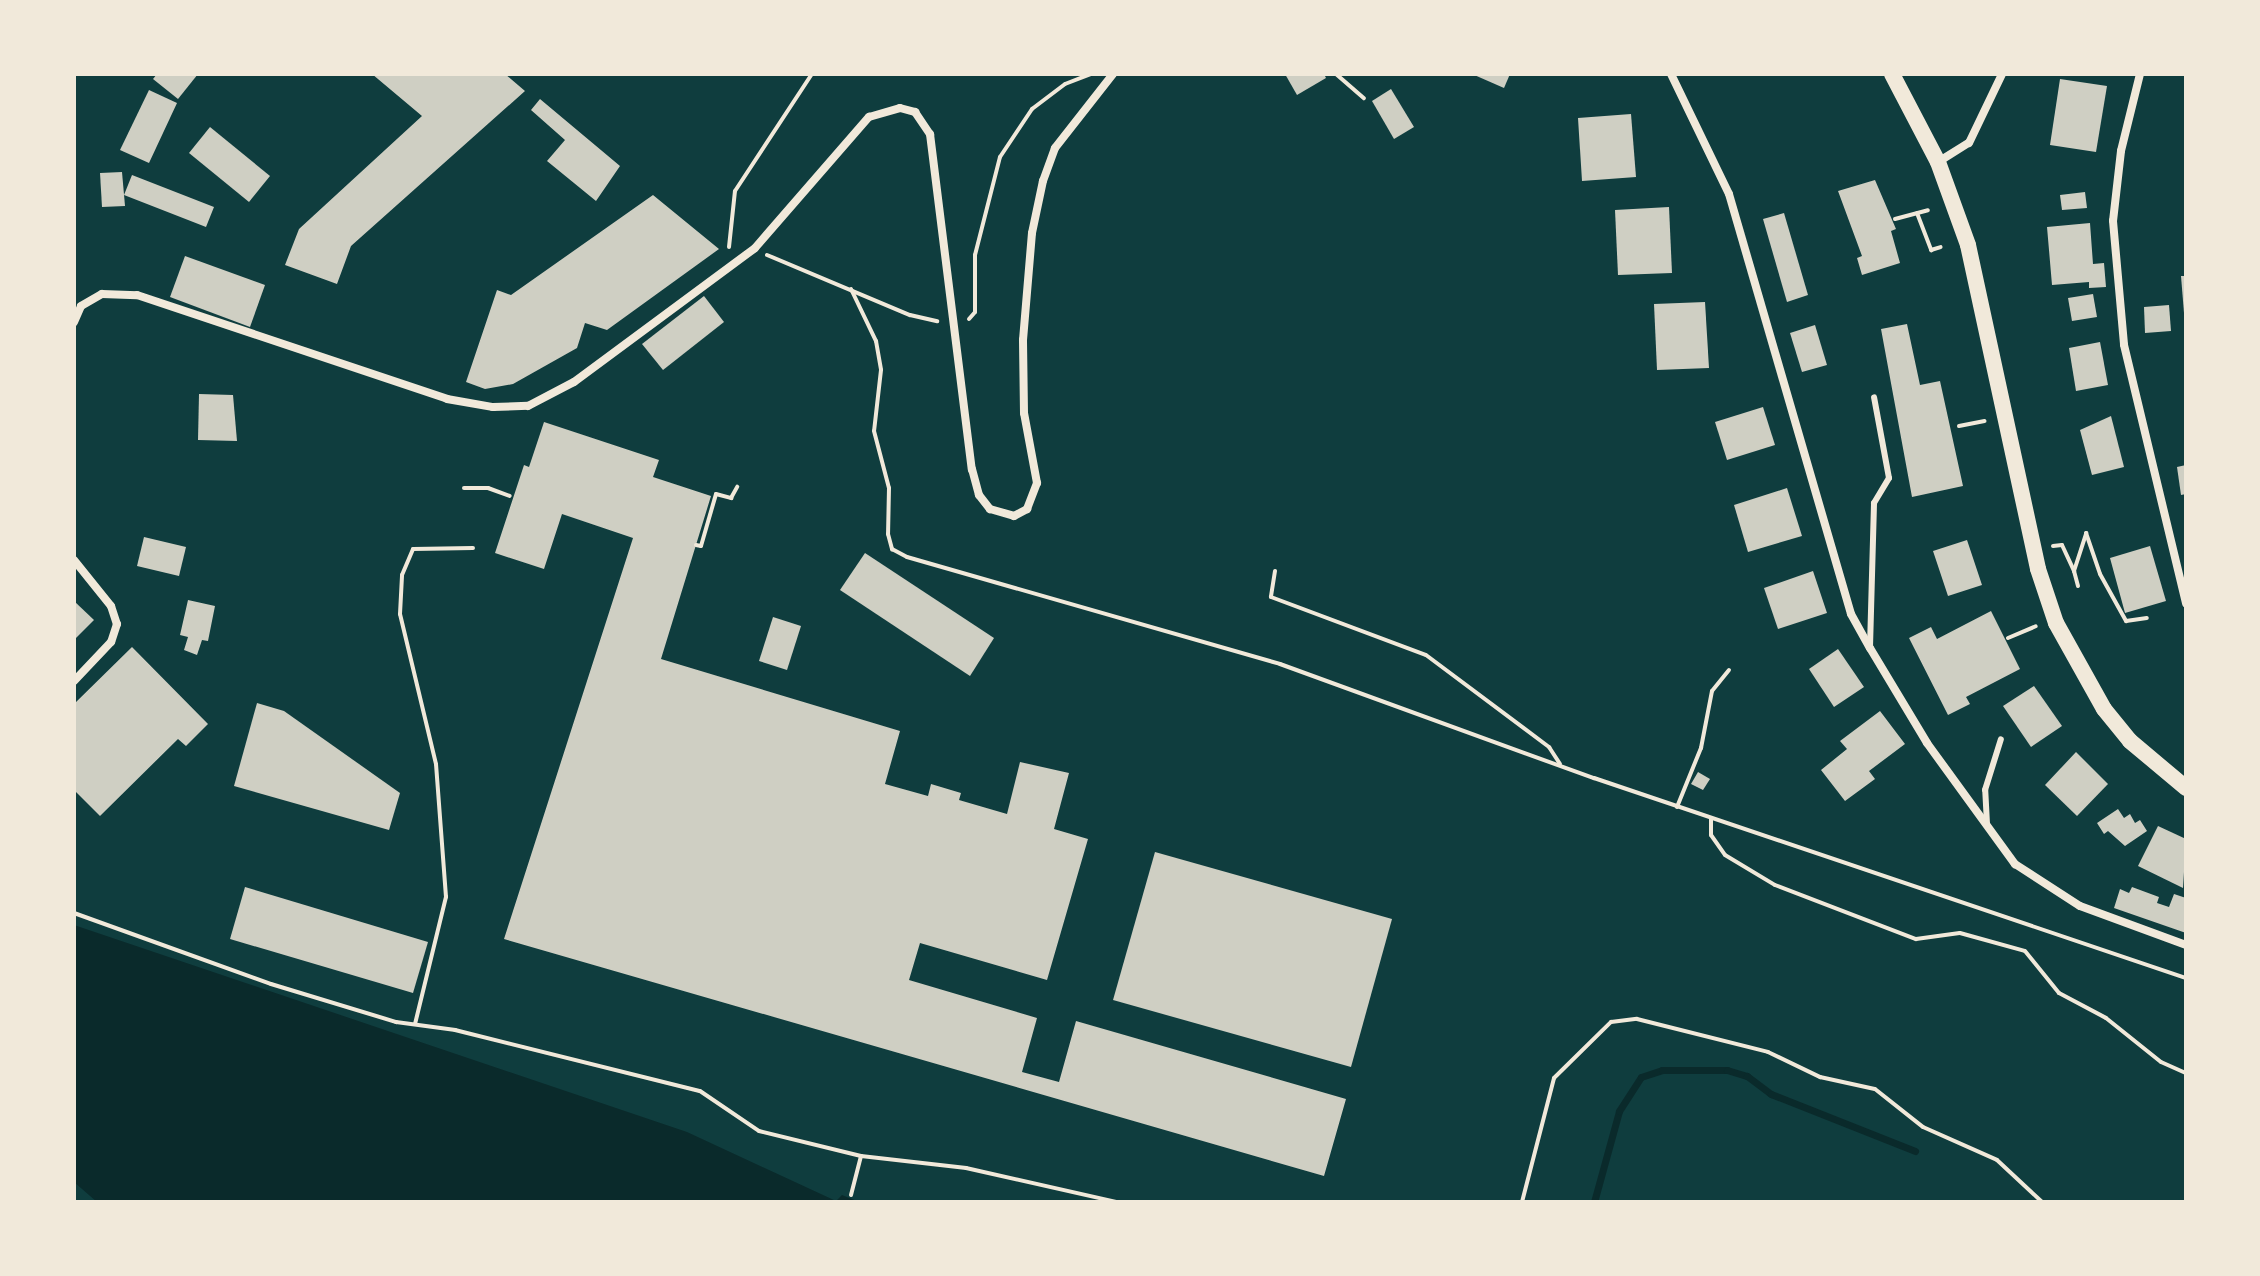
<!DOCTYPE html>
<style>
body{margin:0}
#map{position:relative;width:2260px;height:1276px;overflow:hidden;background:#0f3d3e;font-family:"Nunito Sans",sans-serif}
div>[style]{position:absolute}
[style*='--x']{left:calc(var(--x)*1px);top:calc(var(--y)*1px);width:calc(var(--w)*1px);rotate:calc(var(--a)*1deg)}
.water>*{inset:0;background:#0a2a2b}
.stream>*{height:7px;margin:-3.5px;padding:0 3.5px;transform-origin:3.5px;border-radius:3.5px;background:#0a2a2b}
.building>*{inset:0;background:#cfcfc3}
.path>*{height:4px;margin:-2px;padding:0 2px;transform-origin:2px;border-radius:2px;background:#f1e9da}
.service>*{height:6px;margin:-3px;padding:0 3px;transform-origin:3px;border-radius:3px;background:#f1e9da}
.minor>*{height:8px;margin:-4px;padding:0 4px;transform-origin:4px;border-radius:4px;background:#f1e9da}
.secondary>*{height:16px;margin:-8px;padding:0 8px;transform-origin:8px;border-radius:8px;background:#f1e9da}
span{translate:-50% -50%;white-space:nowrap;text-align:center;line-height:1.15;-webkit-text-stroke:6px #f1e9da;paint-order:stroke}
.frame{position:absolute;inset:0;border:76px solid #f1e9da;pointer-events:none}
</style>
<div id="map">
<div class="water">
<i style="clip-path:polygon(74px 925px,687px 1132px,836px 1201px,842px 1195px,859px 1202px,97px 1202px,74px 1182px)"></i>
</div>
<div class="stream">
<i style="--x:1594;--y:1202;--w:94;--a:-74.6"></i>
<i style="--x:1619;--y:1111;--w:40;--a:-57.1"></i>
<i style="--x:1641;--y:1077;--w:22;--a:-18"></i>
<i style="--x:1662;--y:1070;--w:65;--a:0"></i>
<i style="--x:1727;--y:1070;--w:21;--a:17"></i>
<i style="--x:1747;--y:1076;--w:30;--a:37"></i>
<i style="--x:1771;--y:1094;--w:155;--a:21.6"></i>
</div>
<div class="building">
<i style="clip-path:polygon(157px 74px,198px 74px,178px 99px,153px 79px)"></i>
<i style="clip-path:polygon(372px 74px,505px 74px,525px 91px,351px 246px,337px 284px,285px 265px,299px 229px,422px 116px)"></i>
<i style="clip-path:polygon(1285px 74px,1324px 74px,1326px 78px,1297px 95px)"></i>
<i style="clip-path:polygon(1472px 74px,1510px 74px,1504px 88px)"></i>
<i style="clip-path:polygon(2060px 79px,2107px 86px,2096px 152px,2050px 145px)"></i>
<i style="clip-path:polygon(1391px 89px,1414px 127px,1394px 139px,1372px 101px)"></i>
<i style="clip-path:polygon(149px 90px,177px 103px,149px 163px,120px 150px)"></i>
<i style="clip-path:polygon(540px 99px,620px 166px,596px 201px,547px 161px,565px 140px,531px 110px)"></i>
<i style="clip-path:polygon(1631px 114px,1636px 177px,1582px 181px,1578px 118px)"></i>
<i style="clip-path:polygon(210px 127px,270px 176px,249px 202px,189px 153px)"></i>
<i style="clip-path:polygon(122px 172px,125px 206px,102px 207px,100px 173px)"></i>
<i style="clip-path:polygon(132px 175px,214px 207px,206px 227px,124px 195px)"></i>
<i style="clip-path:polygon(1875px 180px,1896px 229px,1891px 231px,1900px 263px,1862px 275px,1857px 258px,1862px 256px,1838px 191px)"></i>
<i style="clip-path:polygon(2085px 192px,2087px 208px,2062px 210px,2060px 195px)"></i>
<i style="clip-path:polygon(653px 195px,719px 249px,607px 330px,585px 323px,577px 348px,513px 384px,485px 389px,466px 382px,497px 290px,511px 295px)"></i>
<i style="clip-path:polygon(1669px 207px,1672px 273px,1618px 275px,1615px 210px)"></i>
<i style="clip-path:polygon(1784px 213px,1808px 295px,1787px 302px,1763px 219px)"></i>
<i style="clip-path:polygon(2090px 223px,2093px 264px,2104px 263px,2106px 287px,2089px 288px,2089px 282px,2052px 285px,2047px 227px)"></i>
<i style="clip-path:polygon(185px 256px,265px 285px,250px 327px,170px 297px)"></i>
<i style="clip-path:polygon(2181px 276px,2186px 276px,2186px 313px,2184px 313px)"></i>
<i style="clip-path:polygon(2093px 294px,2097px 317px,2072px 321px,2068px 298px)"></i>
<i style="clip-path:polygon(704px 296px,724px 322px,663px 370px,642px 344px)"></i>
<i style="clip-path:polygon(1705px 302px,1709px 368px,1657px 370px,1654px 304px)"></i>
<i style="clip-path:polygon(2169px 305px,2171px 331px,2145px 333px,2144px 307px)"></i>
<i style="clip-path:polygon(1907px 324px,1920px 385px,1940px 381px,1963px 486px,1912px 497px,1881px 329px)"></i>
<i style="clip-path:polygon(1815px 325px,1827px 365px,1802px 372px,1790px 333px)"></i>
<i style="clip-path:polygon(2100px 342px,2108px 385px,2076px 391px,2069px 348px)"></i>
<i style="clip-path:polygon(199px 394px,233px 395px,237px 441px,198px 440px)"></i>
<i style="clip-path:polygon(1763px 407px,1775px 445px,1727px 460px,1715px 422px)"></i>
<i style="clip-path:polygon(2111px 416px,2124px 467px,2092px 475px,2080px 430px)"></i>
<i style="clip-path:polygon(544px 422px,659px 460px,653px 477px,711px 496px,661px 659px,900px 731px,885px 784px,928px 796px,931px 784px,961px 793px,959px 800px,1007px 814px,1020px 762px,1069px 773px,1054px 829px,1088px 839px,1047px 980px,920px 943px,909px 980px,1037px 1018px,1022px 1072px,1059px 1082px,1076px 1021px,1346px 1099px,1324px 1176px,504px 939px,633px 538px,562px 514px,544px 569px,495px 553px,524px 465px,529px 467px)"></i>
<i style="clip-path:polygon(2186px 465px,2186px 494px,2181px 495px,2177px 467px)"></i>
<i style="clip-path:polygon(1787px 488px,1802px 536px,1748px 552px,1734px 505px)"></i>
<i style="clip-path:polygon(144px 537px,186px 547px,179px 576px,137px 566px)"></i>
<i style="clip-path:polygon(1967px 540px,1982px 585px,1948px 596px,1933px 551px)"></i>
<i style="clip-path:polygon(2150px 546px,2166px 601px,2125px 613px,2110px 558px)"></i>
<i style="clip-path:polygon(865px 553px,994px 638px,970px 676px,840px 590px)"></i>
<i style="clip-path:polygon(1813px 571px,1827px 613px,1778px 629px,1764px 588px)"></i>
<i style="clip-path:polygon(188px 600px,215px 606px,208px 641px,202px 640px,197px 655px,184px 650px,188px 637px,180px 635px)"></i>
<i style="clip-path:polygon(74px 601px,94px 620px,74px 640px)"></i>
<i style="clip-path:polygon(1991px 611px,2020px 669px,1966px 697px,1970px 704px,1948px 715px,1909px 638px,1931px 627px,1937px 639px)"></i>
<i style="clip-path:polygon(773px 617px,801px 626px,787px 670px,759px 661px)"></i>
<i style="clip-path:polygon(132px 647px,208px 724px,186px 746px,178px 739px,100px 816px,74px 790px,74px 704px)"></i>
<i style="clip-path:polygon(1838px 649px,1864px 687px,1834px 707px,1809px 669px)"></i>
<i style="clip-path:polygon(2034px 686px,2062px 726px,2031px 747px,2003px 706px)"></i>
<i style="clip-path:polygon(257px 703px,284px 711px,400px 793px,389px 830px,234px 786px)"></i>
<i style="clip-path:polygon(1880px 711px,1905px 744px,1869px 771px,1875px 779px,1845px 801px,1821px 770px,1847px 749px,1840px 741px)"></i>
<i style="clip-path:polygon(2076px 752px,2108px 784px,2077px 816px,2045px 785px)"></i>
<i style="clip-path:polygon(1698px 772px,1710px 779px,1703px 790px,1691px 784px)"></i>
<i style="clip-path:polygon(2118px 809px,2124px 818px,2130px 814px,2135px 823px,2140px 820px,2147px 831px,2125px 846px,2108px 831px,2104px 834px,2097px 823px)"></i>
<i style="clip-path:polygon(2158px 826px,2186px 839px,2183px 888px,2138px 866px)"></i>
<i style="clip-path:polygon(1155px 852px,1392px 919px,1351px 1067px,1113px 1000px)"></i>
<i style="clip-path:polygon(245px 887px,428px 942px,413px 993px,230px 939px)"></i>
<i style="clip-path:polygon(2132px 887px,2159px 897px,2157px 903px,2169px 907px,2174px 894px,2186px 898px,2186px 933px,2114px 908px,2120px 889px,2129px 893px)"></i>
</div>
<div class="path">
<i style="--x:1336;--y:74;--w:37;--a:41"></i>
<i style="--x:1917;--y:213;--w:40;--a:69"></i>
<i style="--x:1931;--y:250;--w:10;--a:-17"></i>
<i style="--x:1895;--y:219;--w:34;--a:-15"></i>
<i style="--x:729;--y:247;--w:56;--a:-83.9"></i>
<i style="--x:735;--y:191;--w:140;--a:-56.7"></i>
<i style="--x:767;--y:255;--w:155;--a:22.8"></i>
<i style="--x:910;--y:315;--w:28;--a:13"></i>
<i style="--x:851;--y:289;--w:58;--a:64.3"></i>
<i style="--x:876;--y:341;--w:29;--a:80"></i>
<i style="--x:881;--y:370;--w:61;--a:96.5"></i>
<i style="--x:874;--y:431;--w:59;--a:75.3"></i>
<i style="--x:889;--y:488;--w:46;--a:91.2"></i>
<i style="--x:888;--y:534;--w:16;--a:75"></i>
<i style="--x:892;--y:549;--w:17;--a:28"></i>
<i style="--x:907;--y:557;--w:388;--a:16"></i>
<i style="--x:1280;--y:664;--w:334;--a:20"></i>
<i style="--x:1594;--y:778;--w:625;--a:18.67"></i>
<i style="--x:969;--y:319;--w:9;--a:-49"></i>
<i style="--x:975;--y:312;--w:57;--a:-90"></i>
<i style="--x:975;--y:255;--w:101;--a:-75.7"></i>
<i style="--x:1000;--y:157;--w:58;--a:-56.3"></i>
<i style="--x:1032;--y:109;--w:41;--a:-37.1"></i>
<i style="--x:1065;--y:84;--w:28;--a:-21"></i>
<i style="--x:1959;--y:426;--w:26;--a:-11"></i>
<i style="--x:464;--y:488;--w:24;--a:0"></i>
<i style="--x:488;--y:488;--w:23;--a:20"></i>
<i style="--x:696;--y:545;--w:5;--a:11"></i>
<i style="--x:701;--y:546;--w:54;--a:-73.9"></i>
<i style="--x:716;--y:494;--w:16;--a:15"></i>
<i style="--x:731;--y:498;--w:13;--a:-61"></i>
<i style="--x:2053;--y:546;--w:9;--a:-6"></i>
<i style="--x:2062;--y:545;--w:29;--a:65"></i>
<i style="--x:1275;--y:571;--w:26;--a:99"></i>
<i style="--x:1271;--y:597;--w:165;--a:20.5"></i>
<i style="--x:1426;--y:655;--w:154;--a:36.8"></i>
<i style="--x:1549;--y:747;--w:20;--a:57"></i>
<i style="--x:2078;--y:586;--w:16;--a:-105"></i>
<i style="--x:2074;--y:571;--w:40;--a:-72"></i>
<i style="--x:2086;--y:533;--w:43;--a:71.1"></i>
<i style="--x:2100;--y:574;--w:54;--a:61"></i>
<i style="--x:2126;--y:621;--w:21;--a:-8"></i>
<i style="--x:2008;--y:638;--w:30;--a:-23"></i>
<i style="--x:1677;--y:807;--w:64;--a:-67.9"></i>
<i style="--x:1701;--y:748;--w:58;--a:-79.1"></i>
<i style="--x:1712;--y:691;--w:27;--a:-51"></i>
<i style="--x:1711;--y:818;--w:17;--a:90"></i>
<i style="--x:1711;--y:835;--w:24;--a:55"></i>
<i style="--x:1725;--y:855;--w:58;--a:31"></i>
<i style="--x:1775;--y:885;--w:151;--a:21"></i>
<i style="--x:1916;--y:939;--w:44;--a:-7.8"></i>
<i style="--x:1960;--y:933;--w:67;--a:15.5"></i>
<i style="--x:2025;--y:951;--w:54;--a:51"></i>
<i style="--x:2059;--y:993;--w:53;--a:28"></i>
<i style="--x:2106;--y:1018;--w:70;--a:38.7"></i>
<i style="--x:2161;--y:1062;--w:27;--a:24"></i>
<i style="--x:74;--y:913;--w:209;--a:19.8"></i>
<i style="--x:271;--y:984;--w:131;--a:16.9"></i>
<i style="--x:396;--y:1022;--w:60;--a:7.7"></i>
<i style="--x:455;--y:1030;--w:252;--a:14"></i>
<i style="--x:700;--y:1091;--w:71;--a:34.1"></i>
<i style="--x:759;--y:1131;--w:105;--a:13.8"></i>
<i style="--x:861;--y:1156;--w:106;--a:6.5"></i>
<i style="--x:966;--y:1168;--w:155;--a:12.7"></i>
<i style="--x:415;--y:1024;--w:131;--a:-76.3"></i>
<i style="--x:446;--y:897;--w:133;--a:-94.3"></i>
<i style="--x:436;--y:764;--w:154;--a:-103.5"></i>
<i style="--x:400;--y:614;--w:39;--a:-87"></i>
<i style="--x:402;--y:575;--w:28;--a:-67"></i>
<i style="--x:413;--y:549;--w:60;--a:-1"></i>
<i style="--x:851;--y:1195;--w:40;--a:-75.6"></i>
<i style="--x:1522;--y:1202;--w:128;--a:-75.5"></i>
<i style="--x:1554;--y:1078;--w:80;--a:-44.5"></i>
<i style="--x:1611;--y:1022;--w:26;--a:-7"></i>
<i style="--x:1637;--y:1019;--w:135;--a:14.1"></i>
<i style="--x:1768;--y:1052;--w:58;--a:25.7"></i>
<i style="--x:1820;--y:1077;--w:56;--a:12.3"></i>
<i style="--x:1875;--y:1089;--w:61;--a:38.4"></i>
<i style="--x:1923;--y:1127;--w:81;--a:24"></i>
<i style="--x:1997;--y:1160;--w:62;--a:43"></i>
</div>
<div class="service">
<i style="--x:1870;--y:647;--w:144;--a:-88.4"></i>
<i style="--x:1874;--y:503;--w:29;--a:-59"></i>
<i style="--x:1889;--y:478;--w:82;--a:-100.5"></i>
<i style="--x:1987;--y:824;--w:34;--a:-93"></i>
<i style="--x:1985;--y:790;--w:53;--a:-72.6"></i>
</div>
<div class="minor">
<i style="--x:1671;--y:74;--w:133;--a:64.2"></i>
<i style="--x:1729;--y:194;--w:437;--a:73.8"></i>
<i style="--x:1851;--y:614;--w:39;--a:61"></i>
<i style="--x:1870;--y:648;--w:111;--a:59"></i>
<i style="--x:1927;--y:743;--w:150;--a:54"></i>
<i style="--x:2015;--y:864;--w:77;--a:32.9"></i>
<i style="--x:2080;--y:906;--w:113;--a:20.2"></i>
<i style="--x:2140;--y:74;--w:79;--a:103.9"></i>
<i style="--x:2121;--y:151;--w:70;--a:96.5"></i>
<i style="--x:2113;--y:221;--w:124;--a:84.9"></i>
<i style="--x:2124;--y:345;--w:266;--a:76.5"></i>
<i style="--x:1938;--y:162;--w:36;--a:-32"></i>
<i style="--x:1969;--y:143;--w:76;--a:-64.4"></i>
<i style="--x:74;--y:322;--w:17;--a:-66"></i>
<i style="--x:81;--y:306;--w:24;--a:-30"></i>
<i style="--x:102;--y:294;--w:35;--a:2"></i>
<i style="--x:137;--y:295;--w:327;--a:18.5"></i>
<i style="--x:447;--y:399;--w:47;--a:9.9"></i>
<i style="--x:493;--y:407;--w:35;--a:-2"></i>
<i style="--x:528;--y:406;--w:52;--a:-27.6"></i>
<i style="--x:574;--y:382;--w:225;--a:-36.5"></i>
<i style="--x:755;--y:248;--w:174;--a:-49"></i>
<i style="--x:869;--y:117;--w:32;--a:-16"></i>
<i style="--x:900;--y:108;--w:16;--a:15"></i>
<i style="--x:915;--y:112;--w:27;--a:56"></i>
<i style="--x:930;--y:134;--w:338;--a:82.9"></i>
<i style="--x:972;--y:469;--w:27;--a:75"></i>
<i style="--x:979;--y:495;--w:18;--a:52"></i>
<i style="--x:990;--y:509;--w:25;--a:16"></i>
<i style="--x:1014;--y:516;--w:15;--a:-28"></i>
<i style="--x:1027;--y:509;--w:28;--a:-69"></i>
<i style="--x:1037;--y:483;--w:71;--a:-100.5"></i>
<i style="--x:1024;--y:413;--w:73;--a:-90.8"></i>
<i style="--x:1023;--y:340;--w:107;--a:-85.2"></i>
<i style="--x:1032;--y:233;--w:53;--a:-78.1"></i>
<i style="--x:1043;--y:181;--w:35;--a:-70"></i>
<i style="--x:1055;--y:148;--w:94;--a:-51.9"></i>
<i style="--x:74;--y:560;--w:59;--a:51.2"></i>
<i style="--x:111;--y:606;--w:19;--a:72"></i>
<i style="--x:117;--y:624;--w:19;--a:108"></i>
<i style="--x:111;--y:642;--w:54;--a:133.5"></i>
</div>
<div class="secondary">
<i style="--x:1892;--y:74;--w:99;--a:62.4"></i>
<i style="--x:1938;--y:162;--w:88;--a:70.1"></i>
<i style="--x:1968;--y:245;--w:331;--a:77.8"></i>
<i style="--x:2038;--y:569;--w:57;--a:71.6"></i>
<i style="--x:2056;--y:623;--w:98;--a:60.8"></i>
<i style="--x:2104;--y:709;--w:41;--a:50.9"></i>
<i style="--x:2130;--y:741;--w:73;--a:40"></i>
</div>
<div class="frame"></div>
</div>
